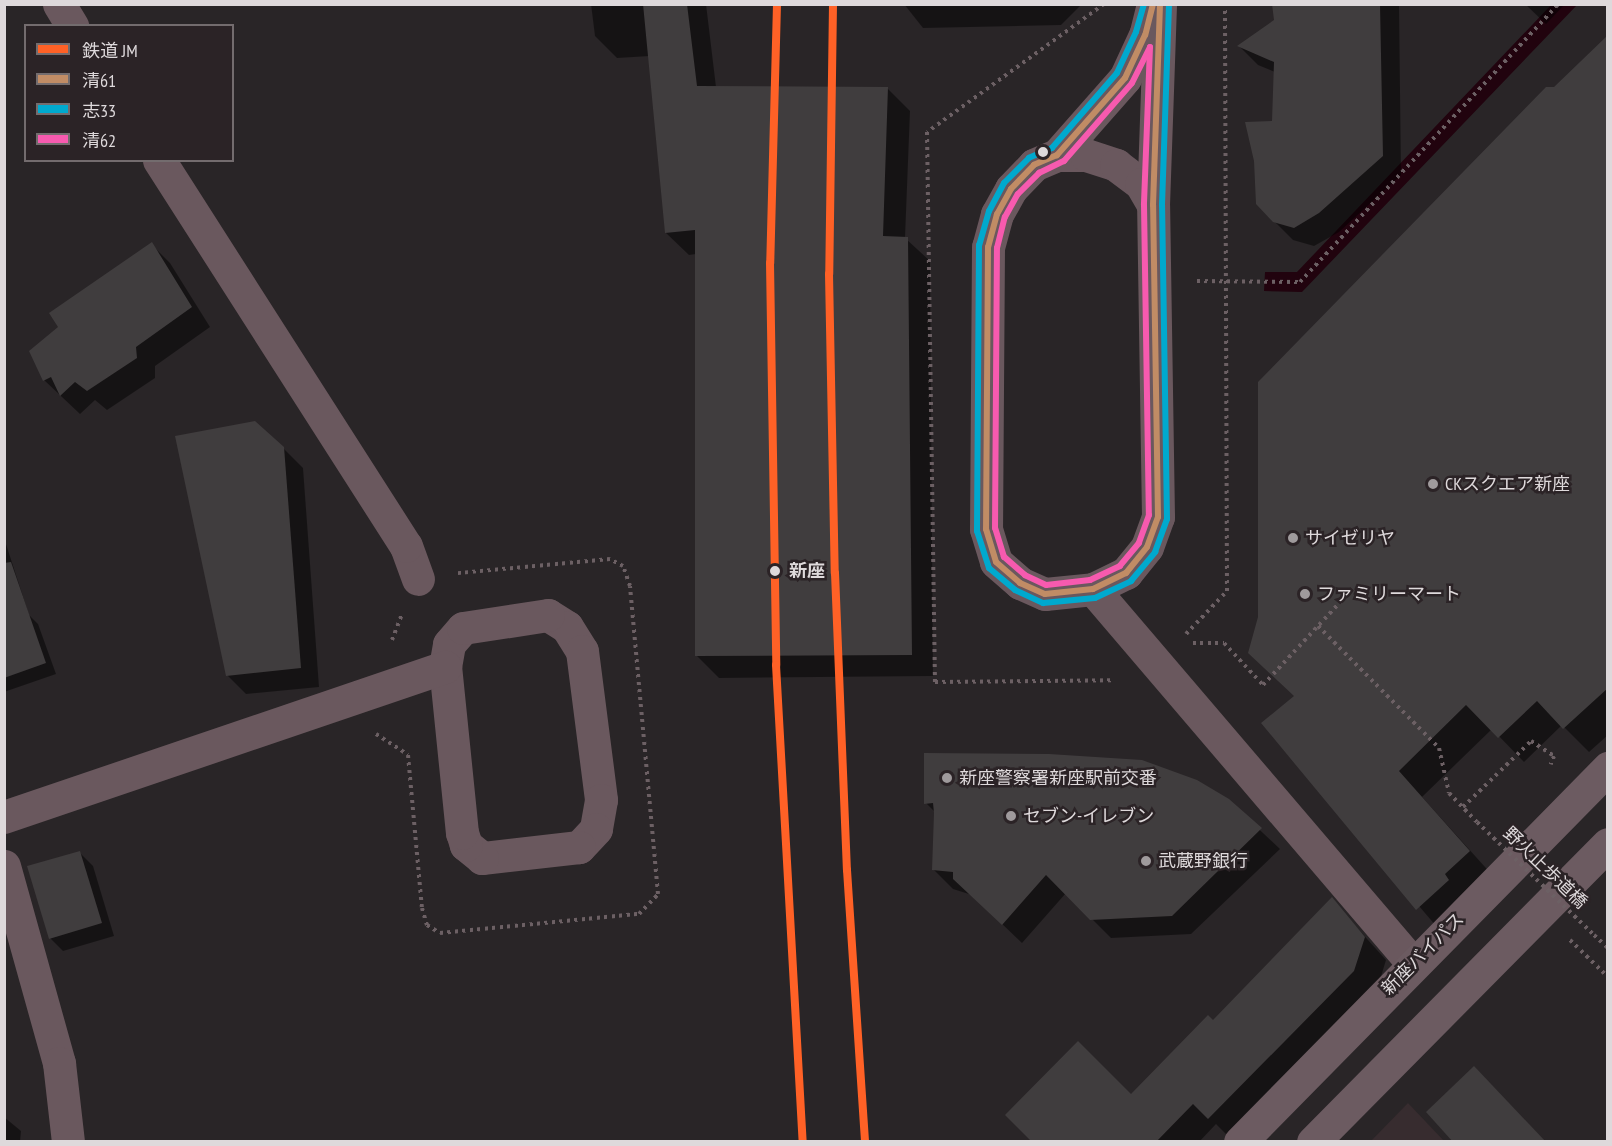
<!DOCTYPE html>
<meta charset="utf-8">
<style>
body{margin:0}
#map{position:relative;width:1612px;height:1146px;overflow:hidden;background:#292527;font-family:"PT Sans Narrow","Noto Sans JP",sans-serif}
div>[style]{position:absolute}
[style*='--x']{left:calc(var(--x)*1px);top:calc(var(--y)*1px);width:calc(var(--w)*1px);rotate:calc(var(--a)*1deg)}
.built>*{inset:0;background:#372c2f}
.water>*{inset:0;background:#21030e}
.shadow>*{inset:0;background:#0007}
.building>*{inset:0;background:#403d3e}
.path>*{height:4px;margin-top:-2px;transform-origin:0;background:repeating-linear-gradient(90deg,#6c6064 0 3px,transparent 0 7.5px)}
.minor>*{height:33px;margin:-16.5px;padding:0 16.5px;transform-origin:16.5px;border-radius:16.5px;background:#6a585e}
.tertiary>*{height:33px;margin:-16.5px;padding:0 16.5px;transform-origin:16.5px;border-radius:16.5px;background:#6a585e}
.trunk>*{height:33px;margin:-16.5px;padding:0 16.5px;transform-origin:16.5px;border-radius:16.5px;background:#6c5b61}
.path-bridge>*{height:4px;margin-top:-2px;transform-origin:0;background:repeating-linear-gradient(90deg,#6c6064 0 3px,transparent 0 7.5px)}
.bus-1>*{height:6px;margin:-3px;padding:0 3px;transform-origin:3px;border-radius:3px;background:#c18c65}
.bus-2>*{height:6px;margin:-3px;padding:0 3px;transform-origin:3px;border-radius:3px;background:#00a9ce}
.bus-3>*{height:6px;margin:-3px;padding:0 3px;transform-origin:3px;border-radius:3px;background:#f75aaf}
.rail-1>*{height:8px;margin:-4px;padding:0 4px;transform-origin:4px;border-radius:4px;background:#ff6126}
.dots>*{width:16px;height:16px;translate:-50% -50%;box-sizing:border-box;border:3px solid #2b2326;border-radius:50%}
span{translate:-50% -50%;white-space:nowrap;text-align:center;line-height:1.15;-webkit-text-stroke:5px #2b2326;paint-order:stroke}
.poi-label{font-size:18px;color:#ded9db}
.left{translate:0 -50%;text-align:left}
.stop-label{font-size:18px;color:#ded9db;font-weight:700}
.street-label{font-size:18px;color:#ded9db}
.frame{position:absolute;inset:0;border:6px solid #ded9db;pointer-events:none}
.legend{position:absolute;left:24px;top:24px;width:210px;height:138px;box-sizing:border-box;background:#2b2326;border:2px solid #736c6e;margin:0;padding:8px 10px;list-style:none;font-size:18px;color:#ded9db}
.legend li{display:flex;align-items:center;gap:12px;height:30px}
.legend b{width:30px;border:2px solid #736c6e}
</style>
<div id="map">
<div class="built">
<i style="clip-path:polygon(1408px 1103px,1444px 1141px,1371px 1141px)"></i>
</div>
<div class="water">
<i style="clip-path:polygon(1551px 5px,1577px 5px,1302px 292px,1264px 291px,1265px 272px,1297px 272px)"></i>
</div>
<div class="shadow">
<i style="clip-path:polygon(591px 4px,706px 4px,716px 87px,888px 89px,910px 111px,905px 238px,930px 261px,933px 676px,719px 678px,697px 656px,696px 254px,689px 255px,666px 233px,650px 56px,617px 58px,595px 36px)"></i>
<i style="clip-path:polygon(904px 4px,1082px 4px,1061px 25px,923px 28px)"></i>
<i style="clip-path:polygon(1274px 4px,1399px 4px,1401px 175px,1339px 232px,1314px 246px,1293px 240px,1274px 221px,1255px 161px,1274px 122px,1275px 72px,1258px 65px,1239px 46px,1276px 21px)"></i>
<i style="clip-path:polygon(1525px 4px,1565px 4px,1546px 24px)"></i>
<i style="clip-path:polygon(1608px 37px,1608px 735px,1589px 752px,1562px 725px,1524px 762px,1492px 729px,1422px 797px,1494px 877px,1442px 933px,1263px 723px,1295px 697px,1555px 89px)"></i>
<i style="clip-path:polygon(151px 244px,170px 263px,210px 327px,155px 366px,155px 378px,107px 410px,95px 400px,80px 414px,44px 380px)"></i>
<i style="clip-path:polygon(283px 448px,303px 468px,319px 687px,246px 694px,227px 675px)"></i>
<i style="clip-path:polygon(4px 538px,29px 615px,38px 624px,56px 674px,4px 692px)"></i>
<i style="clip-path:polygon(1228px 800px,1280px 849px,1191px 934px,1111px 938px,1066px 893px,1022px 943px,972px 895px,953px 889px,934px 870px,936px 813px,926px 803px)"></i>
<i style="clip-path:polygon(80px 853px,93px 866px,114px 936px,63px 951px,50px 938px)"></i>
<i style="clip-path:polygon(1332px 900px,1386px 960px,1376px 993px,1231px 1139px,1216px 1124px,1199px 1142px,1034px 1142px,1132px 1096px,1213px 1022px)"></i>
<i style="clip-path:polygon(4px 1117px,21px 1131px,20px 1142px,4px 1142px)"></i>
</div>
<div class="building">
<i style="clip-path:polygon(643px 4px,687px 4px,697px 86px,888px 87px,883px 236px,908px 237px,912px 655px,695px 656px,695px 230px,665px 233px)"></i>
<i style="clip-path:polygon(1272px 4px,1380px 4px,1383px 156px,1319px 213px,1294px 228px,1273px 222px,1256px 204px,1254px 161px,1245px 122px,1272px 121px,1274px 62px,1237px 46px,1274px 20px)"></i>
<i style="clip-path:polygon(1608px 35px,1608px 688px,1563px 729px,1537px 701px,1498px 738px,1466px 705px,1399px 771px,1470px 851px,1445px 874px,1449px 880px,1416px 910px,1261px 723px,1294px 696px,1248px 653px,1258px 617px,1258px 382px,1546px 87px,1554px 87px)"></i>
<i style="clip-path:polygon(152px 242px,192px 307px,136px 347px,137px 358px,87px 391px,75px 382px,60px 396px,51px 377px,43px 381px,29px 351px,58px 327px,49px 313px)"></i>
<i style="clip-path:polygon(255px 421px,284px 447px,301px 668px,226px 676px,175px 436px)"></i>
<i style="clip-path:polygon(11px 562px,46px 663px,4px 678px,4px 563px)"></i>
<i style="clip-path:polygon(924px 753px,1049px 754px,1142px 760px,1197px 780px,1229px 799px,1262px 828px,1172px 916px,1090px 920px,1046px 875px,1002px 925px,953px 879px,953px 872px,932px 870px,934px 813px,933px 803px,924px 804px)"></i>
<i style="clip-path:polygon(80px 851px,102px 923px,49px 939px,27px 866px)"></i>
<i style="clip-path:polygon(1332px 897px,1365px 937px,1354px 971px,1208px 1119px,1193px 1104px,1156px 1142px,1032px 1142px,1005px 1115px,1078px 1041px,1131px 1094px,1208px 1015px,1213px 1020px)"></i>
<i style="clip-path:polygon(1474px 1066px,1546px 1142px,1453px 1142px,1426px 1112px)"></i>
</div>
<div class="path">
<i style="--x:1104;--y:4;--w:218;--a:144.1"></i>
<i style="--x:927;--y:132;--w:550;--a:89.17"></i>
<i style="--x:935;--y:682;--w:179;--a:-0.6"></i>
<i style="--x:1197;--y:281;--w:103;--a:0.6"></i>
<i style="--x:1300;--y:282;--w:379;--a:-47.1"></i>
<i style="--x:1318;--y:626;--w:172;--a:45.2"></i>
<i style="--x:1439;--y:748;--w:46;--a:77.5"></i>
<i style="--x:1449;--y:793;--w:40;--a:46"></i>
<i style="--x:1186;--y:634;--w:59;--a:-46.4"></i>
<i style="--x:1227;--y:591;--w:587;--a:-90.2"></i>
<i style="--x:392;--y:640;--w:26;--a:-69"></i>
<i style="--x:1193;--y:643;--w:31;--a:0"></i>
<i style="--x:1224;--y:643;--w:57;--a:47.1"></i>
<i style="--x:1263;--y:685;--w:119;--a:-47"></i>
<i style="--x:376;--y:734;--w:38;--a:33"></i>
<i style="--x:408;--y:755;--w:154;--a:84.8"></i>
<i style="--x:422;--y:908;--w:18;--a:74"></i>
<i style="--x:427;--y:925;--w:15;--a:32"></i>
<i style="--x:440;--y:933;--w:200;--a:-5.5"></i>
<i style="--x:639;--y:914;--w:28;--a:-46"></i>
<i style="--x:658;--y:894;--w:309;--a:-95.2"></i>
<i style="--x:630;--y:586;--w:21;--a:-109"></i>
<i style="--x:623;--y:566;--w:15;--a:-152"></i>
<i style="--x:610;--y:559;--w:153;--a:174.7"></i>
<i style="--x:1463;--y:807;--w:95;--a:-44.1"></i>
<i style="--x:1531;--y:741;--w:27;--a:33"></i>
<i style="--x:1554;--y:756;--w:9;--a:111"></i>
<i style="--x:1594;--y:935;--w:19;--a:43"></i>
<i style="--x:1570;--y:940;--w:53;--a:44.2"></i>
</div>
<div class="minor">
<i style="--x:1153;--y:4;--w:32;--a:104"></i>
<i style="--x:1145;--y:35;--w:47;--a:114.9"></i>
<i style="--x:1125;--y:78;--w:103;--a:131.4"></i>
<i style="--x:1057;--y:155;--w:25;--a:157"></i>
<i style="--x:1034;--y:165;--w:33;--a:134"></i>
<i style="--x:1011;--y:189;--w:29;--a:119"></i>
<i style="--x:997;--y:214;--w:34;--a:105"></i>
<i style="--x:988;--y:247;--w:282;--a:90.4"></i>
<i style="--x:986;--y:529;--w:34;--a:73"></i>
<i style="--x:996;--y:562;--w:32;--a:41"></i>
<i style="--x:1020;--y:583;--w:27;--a:24"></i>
<i style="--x:1045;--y:594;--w:48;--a:-5.9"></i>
<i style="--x:1093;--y:589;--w:37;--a:-26"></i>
<i style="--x:1126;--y:573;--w:33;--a:-51"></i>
<i style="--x:1147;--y:547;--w:32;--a:-70"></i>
<i style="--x:1158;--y:517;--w:312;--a:-90.9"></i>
<i style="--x:1153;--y:205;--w:201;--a:-88"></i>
<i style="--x:1057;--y:155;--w:29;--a:0"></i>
<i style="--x:1086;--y:155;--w:32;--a:18"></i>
<i style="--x:1116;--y:165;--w:31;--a:37"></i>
<i style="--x:1141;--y:184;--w:24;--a:60"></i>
<i style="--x:406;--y:546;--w:35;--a:70"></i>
<i style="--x:1093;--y:589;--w:493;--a:49.5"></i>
<i style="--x:548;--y:615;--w:22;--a:32"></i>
<i style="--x:567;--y:627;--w:28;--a:58"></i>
<i style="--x:582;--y:651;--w:150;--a:82.7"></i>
<i style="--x:601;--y:800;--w:29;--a:100"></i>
<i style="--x:596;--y:829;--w:25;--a:133"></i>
<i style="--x:579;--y:847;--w:98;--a:173.5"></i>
<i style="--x:482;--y:858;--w:21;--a:-141"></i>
<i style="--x:466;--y:845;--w:13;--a:-108"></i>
<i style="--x:462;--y:833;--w:167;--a:-95.8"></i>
<i style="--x:445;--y:667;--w:23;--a:-80"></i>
<i style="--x:449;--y:644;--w:21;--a:-49"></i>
<i style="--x:463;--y:628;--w:86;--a:-8.7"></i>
<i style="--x:4;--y:817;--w:466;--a:-18.8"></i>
<i style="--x:4;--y:866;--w:205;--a:74.4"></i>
<i style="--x:59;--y:1063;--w:80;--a:83.5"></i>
</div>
<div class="tertiary">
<i style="--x:59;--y:4;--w:26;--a:59"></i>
<i style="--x:159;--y:160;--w:458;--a:57.4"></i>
</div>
<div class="trunk">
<i style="--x:1240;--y:1142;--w:525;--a:-45.46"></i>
<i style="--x:1313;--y:1142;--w:419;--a:-45.3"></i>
</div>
<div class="path-bridge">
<i style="--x:1477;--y:822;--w:163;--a:44"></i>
</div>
<div class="bus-1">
<i style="--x:1153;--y:4;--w:32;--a:104"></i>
<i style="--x:1145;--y:35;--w:47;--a:114.9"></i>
<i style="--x:1125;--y:78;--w:103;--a:131.4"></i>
<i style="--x:1057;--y:155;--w:25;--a:157"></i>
<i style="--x:1034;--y:165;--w:33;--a:134"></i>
<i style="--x:1011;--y:189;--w:29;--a:119"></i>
<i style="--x:997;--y:214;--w:34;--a:105"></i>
<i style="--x:988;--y:247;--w:282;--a:90.4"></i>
<i style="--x:986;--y:529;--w:34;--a:73"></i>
<i style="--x:996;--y:562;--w:32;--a:41"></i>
<i style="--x:1020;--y:583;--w:27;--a:24"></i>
<i style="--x:1045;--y:594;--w:48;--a:-5.9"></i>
<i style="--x:1093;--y:589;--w:37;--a:-26"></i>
<i style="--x:1126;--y:573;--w:33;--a:-51"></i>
<i style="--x:1147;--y:547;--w:32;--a:-70"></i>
<i style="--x:1158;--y:517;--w:312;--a:-90.9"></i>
<i style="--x:1153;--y:205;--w:201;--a:-88"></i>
</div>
<div class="bus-2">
<i style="--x:1144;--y:4;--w:29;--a:106"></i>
<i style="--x:1136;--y:32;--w:45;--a:114.9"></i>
<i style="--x:1117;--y:73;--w:99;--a:130.9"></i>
<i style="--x:1052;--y:148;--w:25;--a:157"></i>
<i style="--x:1029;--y:158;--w:35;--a:135"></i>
<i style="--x:1004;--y:183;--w:32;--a:118"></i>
<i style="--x:989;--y:211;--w:35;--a:106"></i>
<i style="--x:979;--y:245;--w:286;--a:90.4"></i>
<i style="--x:977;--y:531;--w:39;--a:72"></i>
<i style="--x:989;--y:568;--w:34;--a:40"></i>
<i style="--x:1015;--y:590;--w:31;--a:25"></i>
<i style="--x:1043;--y:603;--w:52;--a:-5.5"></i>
<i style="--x:1095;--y:598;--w:40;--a:-25"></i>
<i style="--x:1131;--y:581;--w:38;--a:-50"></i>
<i style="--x:1155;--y:552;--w:35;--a:-70"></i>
<i style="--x:1167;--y:519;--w:314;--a:-90.9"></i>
<i style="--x:1162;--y:205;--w:201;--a:-88"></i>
</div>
<div class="bus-3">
<i style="--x:1150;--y:47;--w:158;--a:92.2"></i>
<i style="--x:1144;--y:205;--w:310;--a:89.1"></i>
<i style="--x:1149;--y:515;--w:30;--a:110"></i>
<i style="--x:1139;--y:543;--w:30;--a:130"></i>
<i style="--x:1120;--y:566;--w:33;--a:155"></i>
<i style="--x:1090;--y:580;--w:44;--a:173.5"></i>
<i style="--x:1046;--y:585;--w:23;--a:-155"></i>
<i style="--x:1025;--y:575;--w:28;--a:-139"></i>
<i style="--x:1004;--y:557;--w:30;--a:-107"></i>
<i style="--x:995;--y:528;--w:280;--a:-89.6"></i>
<i style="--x:997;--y:248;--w:32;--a:-76"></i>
<i style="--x:1005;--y:217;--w:26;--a:-61"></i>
<i style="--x:1018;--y:194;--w:30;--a:-45"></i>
<i style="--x:1039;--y:173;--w:28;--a:-26"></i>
<i style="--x:1064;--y:161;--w:103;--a:-48.9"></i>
<i style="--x:1132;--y:83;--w:40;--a:-63.4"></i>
</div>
<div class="rail-1">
<i style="--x:777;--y:4;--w:259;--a:91.5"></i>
<i style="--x:770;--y:263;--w:402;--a:89.1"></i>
<i style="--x:776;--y:665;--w:478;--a:86.8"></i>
<i style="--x:833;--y:4;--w:270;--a:90.8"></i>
<i style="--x:829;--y:274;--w:299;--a:88.9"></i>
<i style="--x:835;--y:573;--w:297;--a:87.7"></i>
<i style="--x:847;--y:870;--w:273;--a:86.2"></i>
</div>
<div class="dots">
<i style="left:1043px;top:152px;background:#ded9db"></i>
<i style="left:1433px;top:484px;background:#9f9a9c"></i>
<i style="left:1293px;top:538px;background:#9f9a9c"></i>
<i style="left:775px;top:571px;background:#ded9db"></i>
<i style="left:1305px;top:594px;background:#9f9a9c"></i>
<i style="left:947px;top:778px;background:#9f9a9c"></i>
<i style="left:1011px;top:816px;background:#9f9a9c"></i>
<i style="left:1146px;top:861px;background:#9f9a9c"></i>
</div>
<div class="poi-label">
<span class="left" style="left:1445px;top:484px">CKスクエア新座</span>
<span class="left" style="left:1305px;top:538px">サイゼリヤ</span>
<span class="left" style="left:1317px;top:594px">ファミリーマート</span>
<span class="left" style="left:959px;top:778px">新座警察署新座駅前交番</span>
<span class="left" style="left:1023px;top:816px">セブン-イレブン</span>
<span class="left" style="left:1158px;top:861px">武蔵野銀行</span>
</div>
<div class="stop-label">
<span class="left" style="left:789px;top:571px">新座</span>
</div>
<div class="street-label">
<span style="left:1545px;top:868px;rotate:44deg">野火止歩道橋</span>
<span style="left:1423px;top:954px;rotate:-45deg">新座バイパス</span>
</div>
<div class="frame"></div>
<ul class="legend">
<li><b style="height:8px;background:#ff6126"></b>鉄道 JM</li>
<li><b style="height:8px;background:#c18c65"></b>清61</li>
<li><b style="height:8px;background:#00a9ce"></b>志33</li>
<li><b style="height:8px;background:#f75aaf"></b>清62</li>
</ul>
</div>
